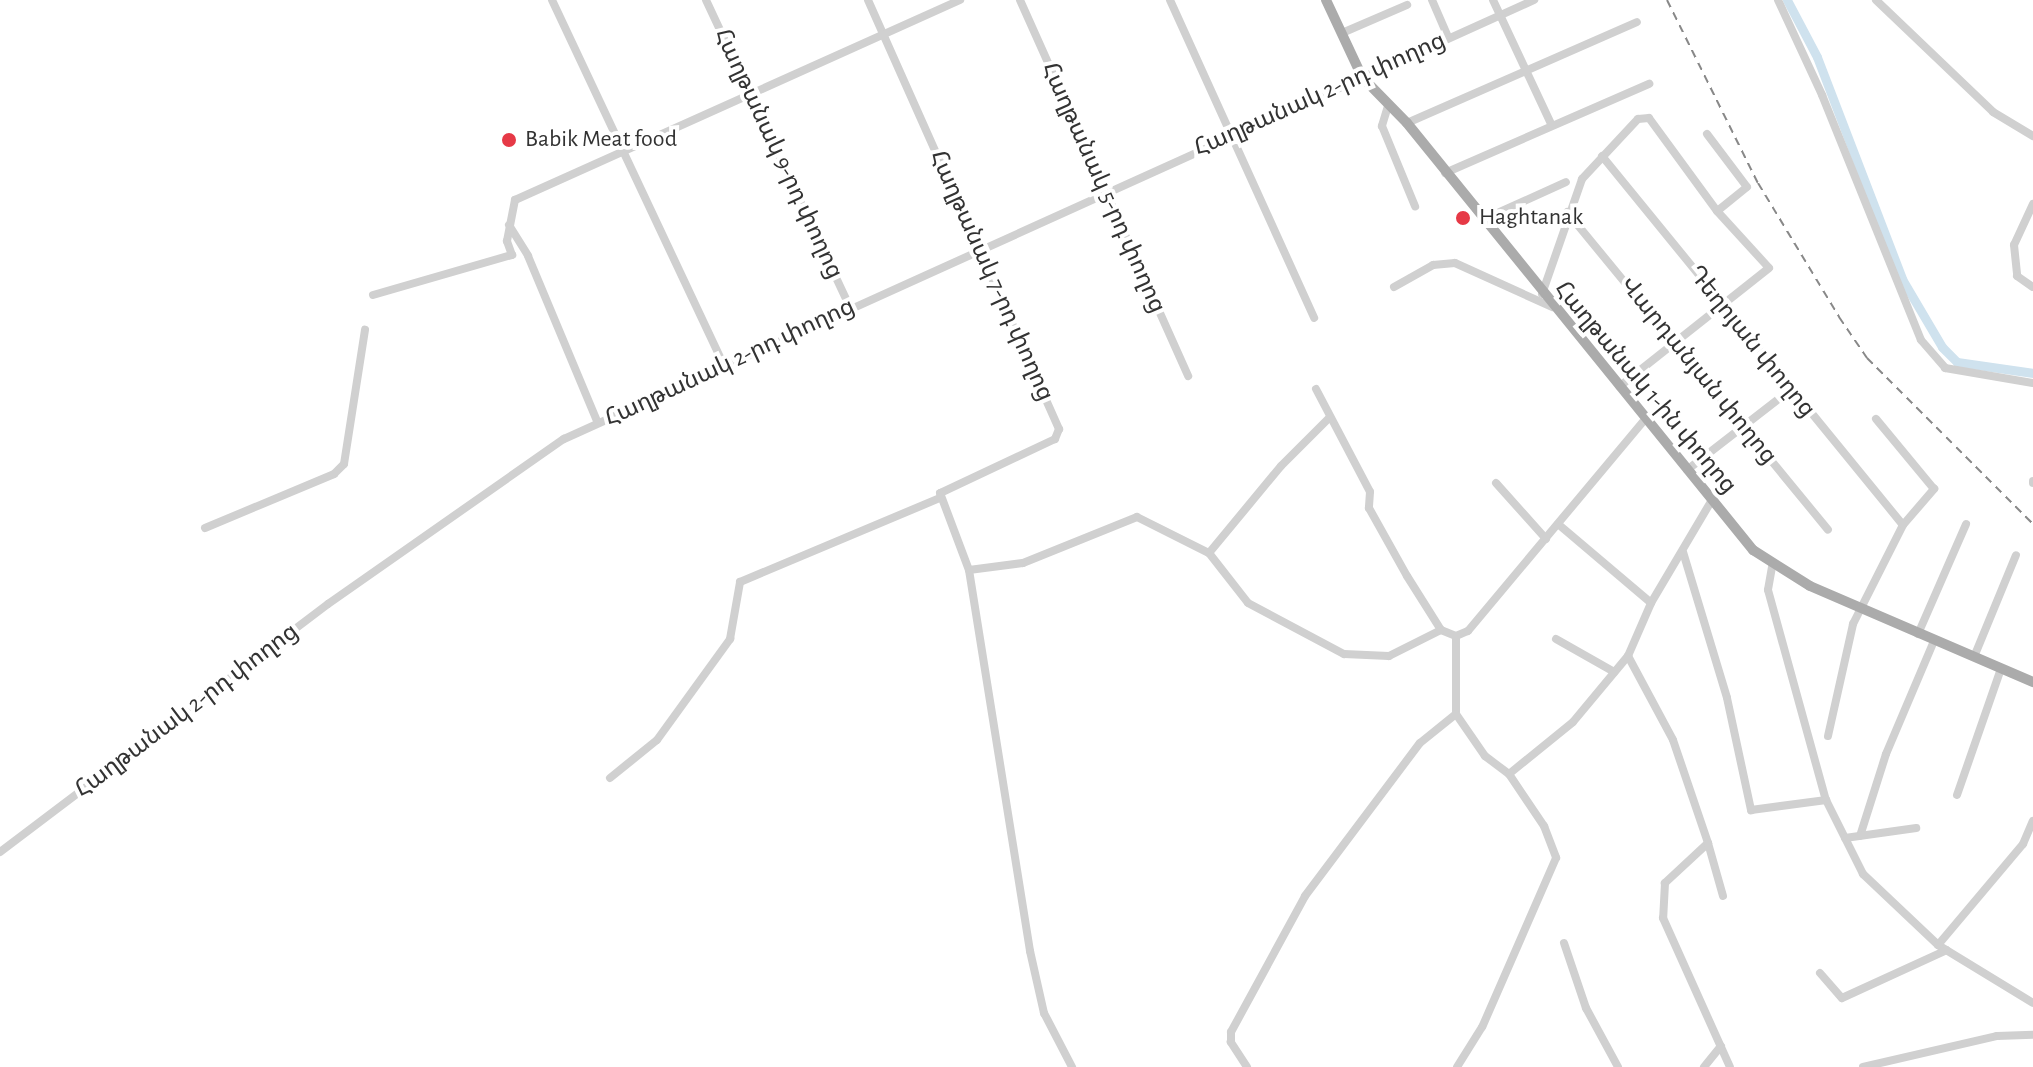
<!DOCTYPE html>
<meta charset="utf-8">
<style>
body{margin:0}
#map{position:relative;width:2033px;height:1067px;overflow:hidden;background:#fff;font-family:"Alegreya Sans","Noto Sans Armenian",sans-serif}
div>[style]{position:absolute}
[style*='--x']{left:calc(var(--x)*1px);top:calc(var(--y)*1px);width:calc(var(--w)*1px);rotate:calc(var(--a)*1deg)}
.canal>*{height:9px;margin:-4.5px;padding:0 4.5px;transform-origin:4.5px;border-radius:4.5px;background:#cfe2ee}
.minor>*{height:8px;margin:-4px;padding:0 4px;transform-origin:4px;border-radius:4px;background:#d0d0d0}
.major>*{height:10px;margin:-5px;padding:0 5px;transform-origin:5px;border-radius:5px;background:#ababab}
.rail>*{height:2px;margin-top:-1px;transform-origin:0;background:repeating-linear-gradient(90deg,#888 0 8px,transparent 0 14px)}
.dots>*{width:22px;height:22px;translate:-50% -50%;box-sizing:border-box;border:4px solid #fff;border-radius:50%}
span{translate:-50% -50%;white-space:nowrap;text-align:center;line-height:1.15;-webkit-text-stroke:8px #fff;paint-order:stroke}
.street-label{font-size:24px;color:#333}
.poi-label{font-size:24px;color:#333}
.left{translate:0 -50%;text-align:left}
</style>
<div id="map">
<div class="canal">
<i style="--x:1787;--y:0;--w:64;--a:62.2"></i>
<i style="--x:1817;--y:57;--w:238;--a:69"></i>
<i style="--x:1902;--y:279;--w:79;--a:59.5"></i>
<i style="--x:1942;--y:347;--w:21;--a:45"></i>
<i style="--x:1957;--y:362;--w:77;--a:8.2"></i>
</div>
<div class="minor">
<i style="--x:552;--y:0;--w:403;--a:64.8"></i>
<i style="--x:706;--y:0;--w:340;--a:64.9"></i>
<i style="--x:868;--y:0;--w:470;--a:66"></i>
<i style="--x:1059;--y:429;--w:11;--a:112"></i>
<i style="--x:1055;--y:439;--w:127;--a:154.8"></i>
<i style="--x:940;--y:493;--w:82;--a:69.4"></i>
<i style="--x:969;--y:570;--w:386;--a:80.9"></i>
<i style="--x:1030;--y:951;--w:64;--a:77.3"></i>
<i style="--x:1044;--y:1013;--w:61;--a:62.6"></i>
<i style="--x:1020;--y:0;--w:412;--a:65.9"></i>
<i style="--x:1170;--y:0;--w:349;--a:65.6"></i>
<i style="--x:1432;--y:0;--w:40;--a:66.6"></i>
<i style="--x:1493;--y:0;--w:137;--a:64.9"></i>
<i style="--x:1778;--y:0;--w:105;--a:65.1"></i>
<i style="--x:1822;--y:95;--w:264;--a:68"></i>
<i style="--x:1921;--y:340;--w:37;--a:49"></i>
<i style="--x:1945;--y:368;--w:89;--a:9.7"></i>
<i style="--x:1876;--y:0;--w:162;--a:43.7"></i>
<i style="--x:1993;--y:112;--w:47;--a:31"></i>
<i style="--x:1342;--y:33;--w:71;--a:-23.3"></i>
<i style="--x:1388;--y:106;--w:21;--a:107"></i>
<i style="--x:1382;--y:126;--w:87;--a:67.6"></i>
<i style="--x:1407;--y:123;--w:251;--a:-23.7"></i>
<i style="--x:1707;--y:134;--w:66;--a:53"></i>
<i style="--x:1747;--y:187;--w:38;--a:141"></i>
<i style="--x:1602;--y:156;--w:476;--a:50.8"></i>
<i style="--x:1445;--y:173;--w:223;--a:-23.6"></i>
<i style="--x:2033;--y:204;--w:45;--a:114.9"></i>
<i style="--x:2014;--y:245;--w:31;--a:84"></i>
<i style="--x:2017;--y:276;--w:19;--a:35"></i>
<i style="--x:1567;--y:212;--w:411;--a:50.6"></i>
<i style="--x:1482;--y:220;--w:92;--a:-24.3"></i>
<i style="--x:509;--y:225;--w:36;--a:58"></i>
<i style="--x:528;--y:256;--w:181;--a:67.3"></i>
<i style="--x:1394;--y:287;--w:45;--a:-29.4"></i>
<i style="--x:1433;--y:265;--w:22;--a:-5"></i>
<i style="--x:1455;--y:263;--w:107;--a:24.4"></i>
<i style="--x:1542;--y:294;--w:122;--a:-70.8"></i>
<i style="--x:1582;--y:179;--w:82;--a:-47"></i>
<i style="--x:1638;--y:119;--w:11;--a:-5"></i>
<i style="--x:1649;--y:118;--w:115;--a:53.8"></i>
<i style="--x:1717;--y:211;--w:77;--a:47.6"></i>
<i style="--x:1769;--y:268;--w:191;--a:141.6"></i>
<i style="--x:373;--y:295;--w:145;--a:-16.1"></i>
<i style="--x:512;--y:255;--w:15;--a:-110"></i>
<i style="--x:507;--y:241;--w:42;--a:-79"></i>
<i style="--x:515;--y:200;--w:488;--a:-24.2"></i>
<i style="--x:1316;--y:389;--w:116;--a:62.3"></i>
<i style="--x:1370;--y:492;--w:16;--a:94"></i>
<i style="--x:1369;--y:508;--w:78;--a:60.8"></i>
<i style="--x:1407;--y:576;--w:64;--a:57.8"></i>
<i style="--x:1441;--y:630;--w:16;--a:22"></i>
<i style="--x:1456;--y:636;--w:13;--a:-23"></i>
<i style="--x:1468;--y:631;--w:276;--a:-50.1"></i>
<i style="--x:1687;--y:470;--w:130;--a:-37.8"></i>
<i style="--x:2033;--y:481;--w:2;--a:90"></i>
<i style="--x:1496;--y:483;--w:75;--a:48.2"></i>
<i style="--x:1558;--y:524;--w:122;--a:40.3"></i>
<i style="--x:205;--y:528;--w:140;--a:-22.7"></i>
<i style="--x:334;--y:474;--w:14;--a:-45"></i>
<i style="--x:344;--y:464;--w:136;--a:-81.1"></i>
<i style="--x:1683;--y:552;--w:152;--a:73.2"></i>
<i style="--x:1727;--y:698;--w:115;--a:77.9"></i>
<i style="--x:1751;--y:810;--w:76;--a:-7.6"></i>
<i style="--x:1209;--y:553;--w:113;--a:-50.4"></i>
<i style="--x:1281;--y:466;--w:69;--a:-45"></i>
<i style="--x:1772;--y:567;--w:23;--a:100"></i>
<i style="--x:1768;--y:590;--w:218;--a:74.6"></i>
<i style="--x:1826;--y:800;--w:83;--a:63.4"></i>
<i style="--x:1863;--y:874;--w:103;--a:43.4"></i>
<i style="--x:1938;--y:945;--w:111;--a:31.4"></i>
<i style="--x:969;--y:570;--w:54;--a:-7.4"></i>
<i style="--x:1023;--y:563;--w:123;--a:-22"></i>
<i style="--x:1137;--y:517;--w:80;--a:26.6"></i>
<i style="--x:1209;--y:553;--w:63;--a:52"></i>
<i style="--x:1248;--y:603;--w:109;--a:28"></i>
<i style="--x:1344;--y:654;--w:45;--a:2.5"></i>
<i style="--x:1389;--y:656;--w:58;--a:-26.6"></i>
<i style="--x:1918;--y:634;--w:120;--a:-66.4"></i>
<i style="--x:1456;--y:636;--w:78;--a:90"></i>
<i style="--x:1456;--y:714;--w:51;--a:55.4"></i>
<i style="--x:1485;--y:756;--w:30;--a:37"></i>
<i style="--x:1509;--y:774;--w:63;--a:56.1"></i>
<i style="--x:1544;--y:826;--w:34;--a:69"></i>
<i style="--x:1556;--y:858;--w:184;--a:113.6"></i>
<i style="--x:1482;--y:1027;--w:47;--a:122"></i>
<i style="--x:1556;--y:639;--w:67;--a:29.6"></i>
<i style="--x:1628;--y:656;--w:95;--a:61.8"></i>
<i style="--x:1673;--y:740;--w:109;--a:71.2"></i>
<i style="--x:1708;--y:843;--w:59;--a:137.1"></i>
<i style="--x:1665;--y:883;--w:35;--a:93"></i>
<i style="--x:1663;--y:918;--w:163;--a:65.8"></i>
<i style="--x:1974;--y:657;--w:110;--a:-67.6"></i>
<i style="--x:1828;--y:736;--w:115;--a:-77.4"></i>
<i style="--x:1853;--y:624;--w:111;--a:-63.2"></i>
<i style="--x:1903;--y:525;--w:48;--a:-49.3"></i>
<i style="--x:1934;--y:489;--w:91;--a:-129.6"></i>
<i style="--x:1509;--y:774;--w:82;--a:-39.1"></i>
<i style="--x:1573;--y:722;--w:86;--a:-50.2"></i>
<i style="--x:1628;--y:656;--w:58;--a:-66.5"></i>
<i style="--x:1651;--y:603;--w:120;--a:-59.4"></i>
<i style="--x:610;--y:778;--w:60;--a:-39"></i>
<i style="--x:657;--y:740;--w:125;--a:-54.1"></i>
<i style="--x:730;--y:639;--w:58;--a:-80"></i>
<i style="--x:740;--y:582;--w:217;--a:-22.8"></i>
<i style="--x:1957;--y:795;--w:133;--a:-70.8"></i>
<i style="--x:1860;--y:836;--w:86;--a:-72.4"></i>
<i style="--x:1886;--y:754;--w:123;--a:-67"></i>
<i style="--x:1845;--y:838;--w:72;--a:-8"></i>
<i style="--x:1708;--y:843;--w:55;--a:74.2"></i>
<i style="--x:0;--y:852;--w:411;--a:-37.1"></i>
<i style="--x:328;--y:604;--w:288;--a:-35"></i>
<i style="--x:564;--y:439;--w:1065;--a:-24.35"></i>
<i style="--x:1564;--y:943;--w:69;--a:71.3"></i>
<i style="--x:1586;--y:1008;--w:67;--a:61.5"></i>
<i style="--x:1938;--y:945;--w:132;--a:-49.9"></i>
<i style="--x:2023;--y:844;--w:25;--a:-67"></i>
<i style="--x:1820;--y:973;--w:33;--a:49"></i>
<i style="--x:1842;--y:998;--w:115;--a:-24.6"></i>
<i style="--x:1247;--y:1067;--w:30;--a:-123"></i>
<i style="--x:1231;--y:1042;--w:10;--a:-90"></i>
<i style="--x:1231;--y:1032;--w:155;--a:-61.4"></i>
<i style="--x:1305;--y:896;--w:191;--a:-53.1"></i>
<i style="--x:1420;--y:743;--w:46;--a:-38.9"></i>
<i style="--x:1704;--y:1067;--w:27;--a:-51"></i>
<i style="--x:1863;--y:1067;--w:138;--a:-13"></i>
<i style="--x:1997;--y:1036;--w:36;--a:-2"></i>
</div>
<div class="major">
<i style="--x:1326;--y:0;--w:85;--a:64.9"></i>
<i style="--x:1362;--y:77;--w:64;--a:45.6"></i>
<i style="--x:1407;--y:123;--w:550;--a:50.98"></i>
<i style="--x:1753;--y:550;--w:67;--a:32.3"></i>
<i style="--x:1810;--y:586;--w:243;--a:23.3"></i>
</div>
<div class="rail">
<i style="--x:1667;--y:0;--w:204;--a:63.6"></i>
<i style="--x:1758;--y:183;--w:157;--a:58.8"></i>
<i style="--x:1839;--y:317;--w:50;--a:55.7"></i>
<i style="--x:1867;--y:358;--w:235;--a:45"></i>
</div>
<div class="dots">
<i style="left:509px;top:140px;background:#e63946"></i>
<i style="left:1463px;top:218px;background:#e63946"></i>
</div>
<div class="street-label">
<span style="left:1320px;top:95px;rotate:-24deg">Հաղթանակ 2-րդ փողոց</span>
<span style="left:778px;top:154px;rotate:65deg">Հաղթանակ 9-րդ փողոց</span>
<span style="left:1103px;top:188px;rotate:66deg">Հաղթանակ 5-րդ փողոց</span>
<span style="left:991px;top:276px;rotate:66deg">Հաղթանակ 7-րդ փողոց</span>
<span style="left:1751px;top:342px;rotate:51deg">Դեղոյան փողոց</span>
<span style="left:730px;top:363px;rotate:-25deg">Հաղթանակ 2-րդ փողոց</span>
<span style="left:1698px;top:371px;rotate:51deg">Վարդանյան փողոց</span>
<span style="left:1645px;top:388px;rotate:50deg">Հաղթանակ 1-ին փողոց</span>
<span style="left:187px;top:711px;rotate:-37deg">Հաղթանակ 2-րդ փողոց</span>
</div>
<div class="poi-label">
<span class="left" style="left:525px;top:140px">Babik Meat food</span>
<span class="left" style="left:1479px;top:218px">Haghtanak</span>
</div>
</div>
